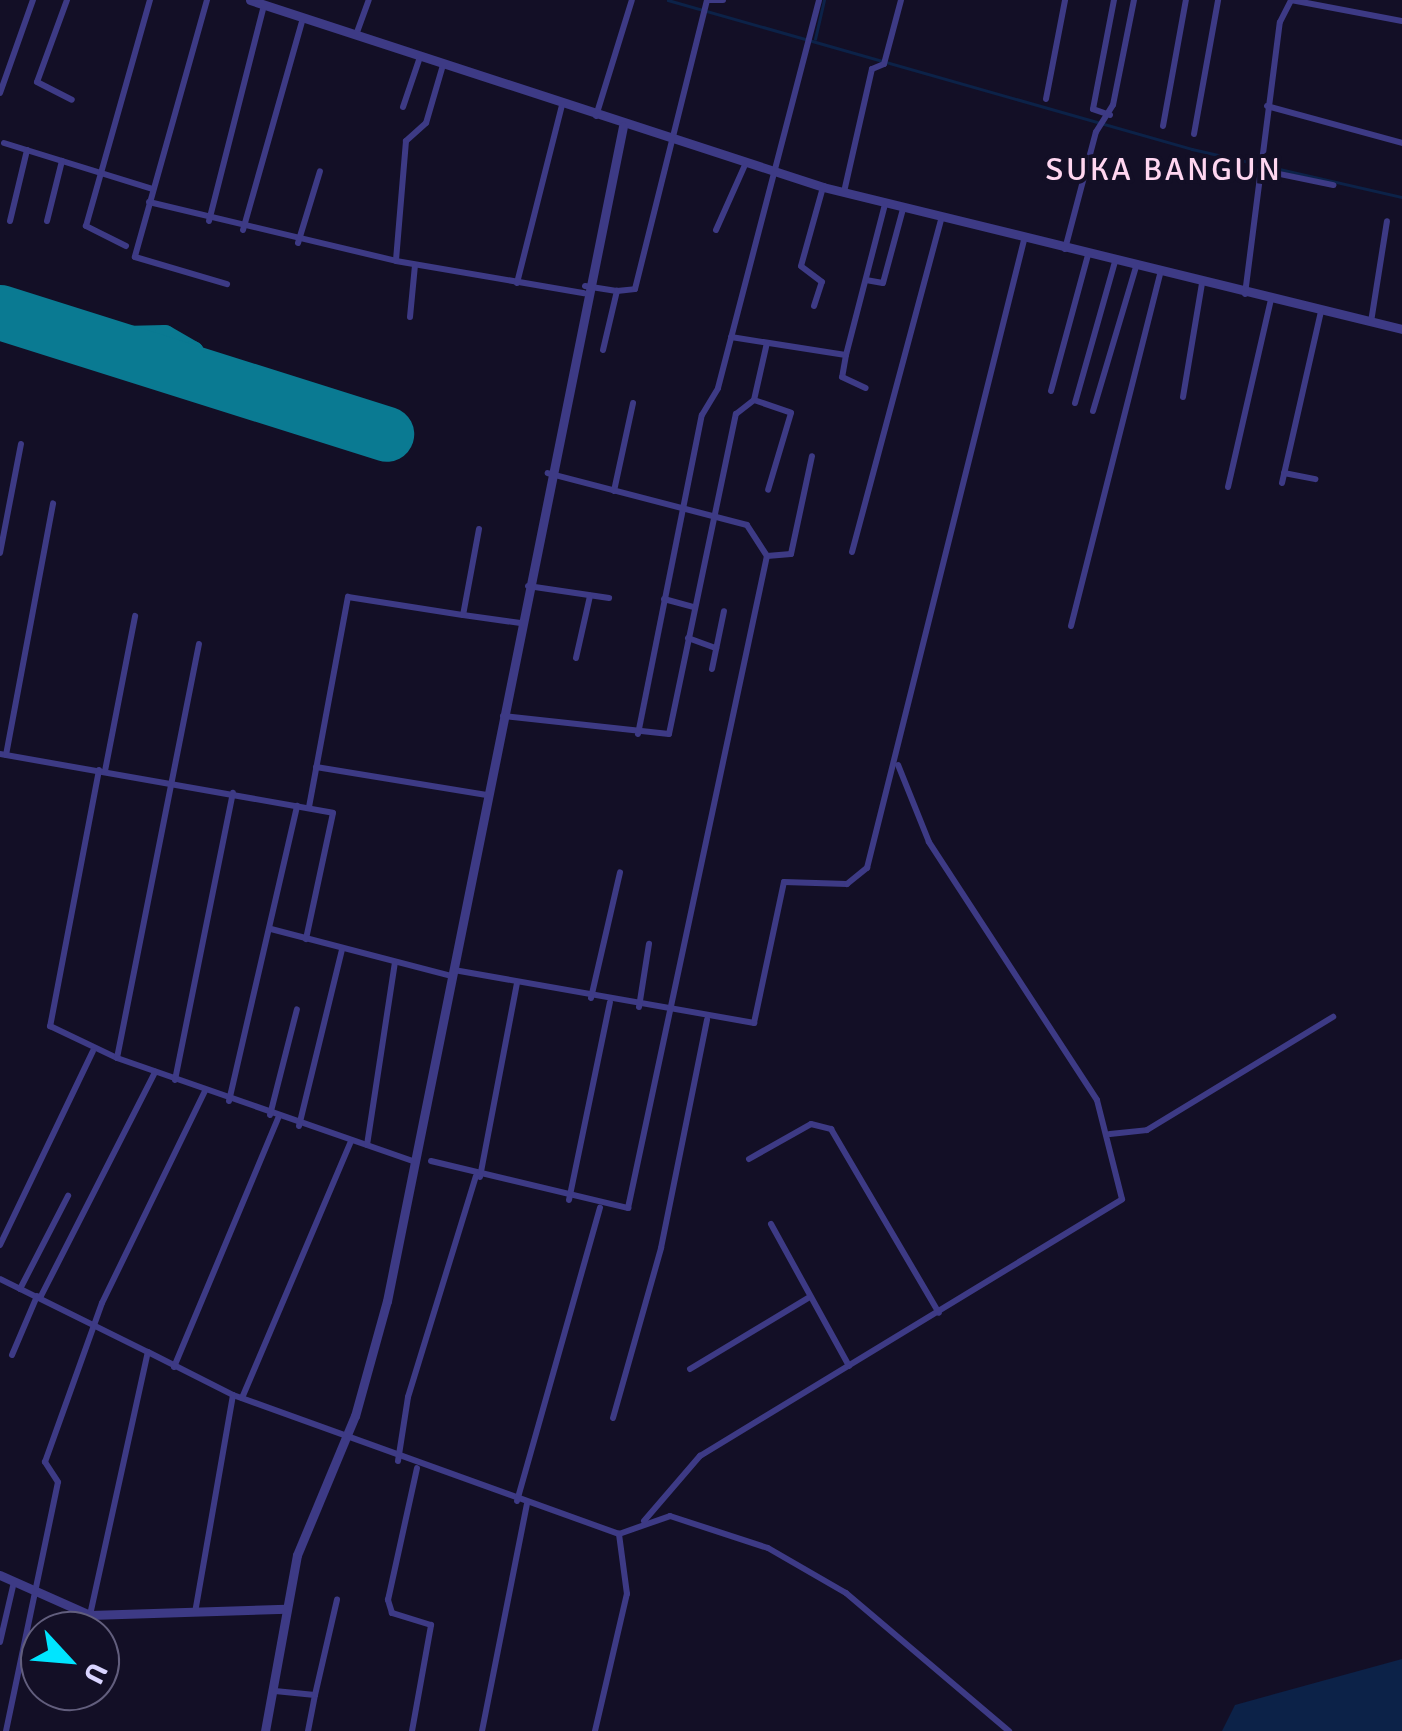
<!DOCTYPE html>
<style>
body{margin:0}
#map{position:relative;width:1402px;height:1731px;overflow:hidden;background:#130f26;font-family:Signika,sans-serif}
div>[style]{position:absolute}
[style*='--x']{left:calc(var(--x)*1px);top:calc(var(--y)*1px);width:calc(var(--w)*1px);rotate:calc(var(--a)*1deg)}
.water>*{inset:0;background:#0c2248}
.stream>*{height:2.5px;margin:-1.25px;padding:0 1.25px;transform-origin:1.25px;border-radius:1.25px;background:#0c2248}
.taxiway>*{height:22px;margin:-11px;padding:0 11px;transform-origin:11px;border-radius:11px;background:#0a7a92}
.runway>*{height:55px;margin:-27.5px;padding:0 27.5px;transform-origin:27.5px;border-radius:27.5px;background:#0a7a92}
.minor>*{height:6px;margin:-3px;padding:0 3px;transform-origin:3px;border-radius:3px;background:#3d3a85}
.tertiary>*{height:9px;margin:-4.5px;padding:0 4.5px;transform-origin:4.5px;border-radius:4.5px;background:#3d3a85}
span{translate:-50% -50%;white-space:nowrap;text-align:center;line-height:1.15;-webkit-text-stroke:8px #130f26;paint-order:stroke}
.quarter-label{font-size:32px;color:#ffd6f0;letter-spacing:2.5px}
.north{position:absolute;left:20px;top:1611px;width:100px;height:100px;box-sizing:border-box;background:#130f26;border:2px solid #625e7d;border-radius:50%;rotate:116deg;font-size:28px;font-weight:700;line-height:40px;text-align:center;color:#d9d4ff}
.north::after{content:'';display:block;margin:auto;width:35px;height:45px;background:#00e5ff;clip-path:polygon(50% 0,100% 100%,50% 72%,0 100%)}
</style>
<div id="map">
<div class="water">
<i style="clip-path:polygon(1402px 1659px,1402px 1731px,1222px 1731px,1235px 1705px)"></i>
</div>
<div class="stream">
<i style="--x:668;--y:0;--w:545;--a:15.87"></i>
<i style="--x:1192;--y:149;--w:215;--a:12.9"></i>
<i style="--x:815;--y:39;--w:40;--a:-77"></i>
</div>
<div class="taxiway">
<i style="--x:81;--y:338;--w:84;--a:-1.4"></i>
<i style="--x:165;--y:336;--w:32;--a:30"></i>
<i style="--x:193;--y:352;--w:20;--a:110"></i>
</div>
<div class="runway">
<i style="--x:0;--y:312;--w:405;--a:17.5"></i>
</div>
<div class="minor">
<i style="--x:67;--y:0;--w:87;--a:110.1"></i>
<i style="--x:37;--y:82;--w:39;--a:27"></i>
<i style="--x:207;--y:0;--w:267;--a:105.7"></i>
<i style="--x:135;--y:257;--w:96;--a:16.4"></i>
<i style="--x:708;--y:0;--w:15;--a:0"></i>
<i style="--x:1291;--y:0;--w:113;--a:10.7"></i>
<i style="--x:356;--y:35;--w:37;--a:-70"></i>
<i style="--x:443;--y:65;--w:60;--a:106.3"></i>
<i style="--x:426;--y:123;--w:27;--a:138"></i>
<i style="--x:406;--y:141;--w:120;--a:94.8"></i>
<i style="--x:396;--y:261;--w:191;--a:9.7"></i>
<i style="--x:0;--y:93;--w:99;--a:-70.5"></i>
<i style="--x:1046;--y:99;--w:101;--a:-79.1"></i>
<i style="--x:1267;--y:106;--w:140;--a:15.3"></i>
<i style="--x:403;--y:107;--w:53;--a:-71.2"></i>
<i style="--x:1110;--y:115;--w:18;--a:-161"></i>
<i style="--x:1093;--y:109;--w:111;--a:-79.1"></i>
<i style="--x:596;--y:116;--w:121;--a:-72.8"></i>
<i style="--x:1163;--y:126;--w:128;--a:-79.7"></i>
<i style="--x:1194;--y:134;--w:136;--a:-79.8"></i>
<i style="--x:4;--y:143;--w:156;--a:17.2"></i>
<i style="--x:1260;--y:170;--w:75;--a:11.6"></i>
<i style="--x:844;--y:192;--w:126;--a:-77.2"></i>
<i style="--x:872;--y:69;--w:13;--a:-23"></i>
<i style="--x:884;--y:64;--w:66;--a:-75.1"></i>
<i style="--x:149;--y:202;--w:254;--a:13.4"></i>
<i style="--x:10;--y:221;--w:73;--a:-76.5"></i>
<i style="--x:47;--y:221;--w:62;--a:-76"></i>
<i style="--x:209;--y:221;--w:223;--a:-75.7"></i>
<i style="--x:243;--y:230;--w:220;--a:-74.2"></i>
<i style="--x:716;--y:230;--w:71;--a:-66"></i>
<i style="--x:298;--y:243;--w:75;--a:-73"></i>
<i style="--x:126;--y:246;--w:45;--a:-153.4"></i>
<i style="--x:86;--y:226;--w:235;--a:-74.2"></i>
<i style="--x:1065;--y:249;--w:121;--a:-75.2"></i>
<i style="--x:1096;--y:132;--w:32;--a:-58"></i>
<i style="--x:1113;--y:105;--w:107;--a:-78.7"></i>
<i style="--x:866;--y:280;--w:17;--a:10"></i>
<i style="--x:883;--y:283;--w:77;--a:-74.9"></i>
<i style="--x:517;--y:283;--w:184;--a:-75.8"></i>
<i style="--x:585;--y:286;--w:32;--a:9"></i>
<i style="--x:1245;--y:294;--w:274;--a:-82.7"></i>
<i style="--x:1280;--y:22;--w:25;--a:-63"></i>
<i style="--x:814;--y:306;--w:25;--a:-72"></i>
<i style="--x:822;--y:282;--w:26;--a:-143"></i>
<i style="--x:801;--y:266;--w:82;--a:-74.4"></i>
<i style="--x:410;--y:317;--w:52;--a:-84.5"></i>
<i style="--x:1371;--y:322;--w:102;--a:-81"></i>
<i style="--x:731;--y:337;--w:116;--a:8.9"></i>
<i style="--x:846;--y:355;--w:156;--a:-75.5"></i>
<i style="--x:603;--y:350;--w:61;--a:-76.7"></i>
<i style="--x:617;--y:291;--w:18;--a:-6"></i>
<i style="--x:635;--y:289;--w:298;--a:-76"></i>
<i style="--x:846;--y:355;--w:22;--a:100"></i>
<i style="--x:842;--y:377;--w:26;--a:25"></i>
<i style="--x:1051;--y:391;--w:141;--a:-74.8"></i>
<i style="--x:1183;--y:397;--w:116;--a:-80.5"></i>
<i style="--x:754;--y:400;--w:39;--a:19"></i>
<i style="--x:791;--y:413;--w:80;--a:106.6"></i>
<i style="--x:1075;--y:403;--w:147;--a:-74.2"></i>
<i style="--x:1093;--y:411;--w:150;--a:-73.4"></i>
<i style="--x:1284;--y:473;--w:32;--a:11"></i>
<i style="--x:1282;--y:483;--w:176;--a:-77.2"></i>
<i style="--x:1228;--y:487;--w:192;--a:-77.1"></i>
<i style="--x:614;--y:491;--w:90;--a:-77.8"></i>
<i style="--x:479;--y:529;--w:87;--a:100.5"></i>
<i style="--x:463;--y:615;--w:58;--a:8"></i>
<i style="--x:852;--y:552;--w:345;--a:-75"></i>
<i style="--x:0;--y:553;--w:111;--a:-79.1"></i>
<i style="--x:767;--y:556;--w:24;--a:-5"></i>
<i style="--x:791;--y:554;--w:100;--a:-77.9"></i>
<i style="--x:528;--y:586;--w:82;--a:8.4"></i>
<i style="--x:664;--y:599;--w:31;--a:15"></i>
<i style="--x:1071;--y:626;--w:364;--a:-75.8"></i>
<i style="--x:688;--y:638;--w:30;--a:20"></i>
<i style="--x:576;--y:658;--w:64;--a:-77.3"></i>
<i style="--x:712;--y:669;--w:59;--a:-78.3"></i>
<i style="--x:503;--y:716;--w:167;--a:6.2"></i>
<i style="--x:669;--y:734;--w:327;--a:-78.2"></i>
<i style="--x:736;--y:414;--w:23;--a:-38"></i>
<i style="--x:754;--y:400;--w:58;--a:-77.2"></i>
<i style="--x:638;--y:734;--w:325;--a:-78.7"></i>
<i style="--x:702;--y:415;--w:31;--a:-59"></i>
<i style="--x:718;--y:388;--w:401;--a:-75.4"></i>
<i style="--x:0;--y:754;--w:338;--a:10"></i>
<i style="--x:333;--y:813;--w:129;--a:102.1"></i>
<i style="--x:6;--y:755;--w:256;--a:-79.4"></i>
<i style="--x:316;--y:767;--w:173;--a:9.3"></i>
<i style="--x:99;--y:770;--w:261;--a:100.8"></i>
<i style="--x:50;--y:1026;--w:74;--a:25.5"></i>
<i style="--x:117;--y:1058;--w:422;--a:-78.8"></i>
<i style="--x:105;--y:771;--w:158;--a:-79"></i>
<i style="--x:309;--y:807;--w:214;--a:-79.5"></i>
<i style="--x:348;--y:597;--w:116;--a:8.9"></i>
<i style="--x:271;--y:929;--w:186;--a:14.6"></i>
<i style="--x:454;--y:970;--w:305;--a:10"></i>
<i style="--x:754;--y:1023;--w:144;--a:-78"></i>
<i style="--x:784;--y:882;--w:63;--a:1.8"></i>
<i style="--x:847;--y:884;--w:26;--a:-39"></i>
<i style="--x:867;--y:868;--w:647;--a:-75.96"></i>
<i style="--x:591;--y:998;--w:129;--a:-77"></i>
<i style="--x:639;--y:1007;--w:64;--a:-81"></i>
<i style="--x:117;--y:1058;--w:317;--a:19.2"></i>
<i style="--x:175;--y:1080;--w:293;--a:-78.6"></i>
<i style="--x:229;--y:1101;--w:303;--a:-77"></i>
<i style="--x:270;--y:1115;--w:109;--a:-75.7"></i>
<i style="--x:299;--y:1126;--w:181;--a:-76.3"></i>
<i style="--x:1110;--y:1134;--w:37;--a:-6"></i>
<i style="--x:1147;--y:1130;--w:218;--a:-31.3"></i>
<i style="--x:367;--y:1145;--w:184;--a:-81.3"></i>
<i style="--x:749;--y:1159;--w:71;--a:-29.4"></i>
<i style="--x:811;--y:1124;--w:21;--a:14"></i>
<i style="--x:831;--y:1129;--w:213;--a:59.6"></i>
<i style="--x:431;--y:1161;--w:203;--a:13.4"></i>
<i style="--x:628;--y:1208;--w:667;--a:-77.97"></i>
<i style="--x:767;--y:556;--w:37;--a:-123"></i>
<i style="--x:747;--y:525;--w:206;--a:-165.4"></i>
<i style="--x:480;--y:1177;--w:197;--a:-79.2"></i>
<i style="--x:569;--y:1200;--w:202;--a:-78.3"></i>
<i style="--x:771;--y:1224;--w:162;--a:61.2"></i>
<i style="--x:0;--y:1245;--w:215;--a:-64.4"></i>
<i style="--x:0;--y:1279;--w:165;--a:26.3"></i>
<i style="--x:20;--y:1289;--w:105;--a:-62.7"></i>
<i style="--x:40;--y:1298;--w:254;--a:-63"></i>
<i style="--x:12;--y:1355;--w:64;--a:-67"></i>
<i style="--x:174;--y:1367;--w:270;--a:-67.3"></i>
<i style="--x:690;--y:1369;--w:138;--a:-31"></i>
<i style="--x:233;--y:1395;--w:410;--a:19.8"></i>
<i style="--x:619;--y:1534;--w:54;--a:-19.4"></i>
<i style="--x:670;--y:1516;--w:103;--a:18.1"></i>
<i style="--x:768;--y:1548;--w:90;--a:30"></i>
<i style="--x:846;--y:1593;--w:214;--a:40.3"></i>
<i style="--x:242;--y:1398;--w:279;--a:-67"></i>
<i style="--x:613;--y:1418;--w:177;--a:-74.2"></i>
<i style="--x:661;--y:1248;--w:233;--a:-78.6"></i>
<i style="--x:398;--y:1461;--w:65;--a:-81.1"></i>
<i style="--x:408;--y:1397;--w:231;--a:-72.9"></i>
<i style="--x:517;--y:1501;--w:305;--a:-74.2"></i>
<i style="--x:644;--y:1521;--w:86;--a:-49.3"></i>
<i style="--x:700;--y:1456;--w:494;--a:-31.3"></i>
<i style="--x:1122;--y:1199;--w:102;--a:-104.2"></i>
<i style="--x:1097;--y:1100;--w:308;--a:-123.1"></i>
<i style="--x:929;--y:842;--w:83;--a:-111.9"></i>
<i style="--x:90;--y:1615;--w:269;--a:-77.6"></i>
<i style="--x:148;--y:1352;--w:95;--a:26.8"></i>
<i style="--x:233;--y:1395;--w:221;--a:99.9"></i>
<i style="--x:0;--y:1642;--w:62;--a:-76.9"></i>
<i style="--x:275;--y:1691;--w:40;--a:5.7"></i>
<i style="--x:315;--y:1695;--w:37;--a:101"></i>
<i style="--x:315;--y:1695;--w:98;--a:-77"></i>
<i style="--x:6;--y:1731;--w:254;--a:-78.2"></i>
<i style="--x:58;--y:1482;--w:24;--a:-123"></i>
<i style="--x:45;--y:1462;--w:169;--a:-70.3"></i>
<i style="--x:102;--y:1303;--w:236;--a:-64.1"></i>
<i style="--x:412;--y:1731;--w:108;--a:-79.8"></i>
<i style="--x:431;--y:1625;--w:41;--a:-162.9"></i>
<i style="--x:392;--y:1613;--w:14;--a:-107"></i>
<i style="--x:388;--y:1600;--w:135;--a:-77.6"></i>
<i style="--x:482;--y:1731;--w:231;--a:-78.8"></i>
<i style="--x:595;--y:1731;--w:141;--a:-76.9"></i>
<i style="--x:627;--y:1594;--w:61;--a:-97.6"></i>
</div>
<div class="tertiary">
<i style="--x:250;--y:0;--w:603;--a:18.07"></i>
<i style="--x:823;--y:187;--w:596;--a:13.78"></i>
<i style="--x:0;--y:1575;--w:98;--a:24"></i>
<i style="--x:90;--y:1615;--w:196;--a:-1.8"></i>
<i style="--x:265;--y:1731;--w:179;--a:-79.7"></i>
<i style="--x:297;--y:1555;--w:151;--a:-67.4"></i>
<i style="--x:355;--y:1416;--w:119;--a:-74.5"></i>
<i style="--x:387;--y:1301;--w:1198;--a:-78.64"></i>
</div>
<div class="quarter-label">
<span style="left:1164px;top:170px">SUKA BANGUN</span>
</div>
<div class="north">U</div>
</div>
